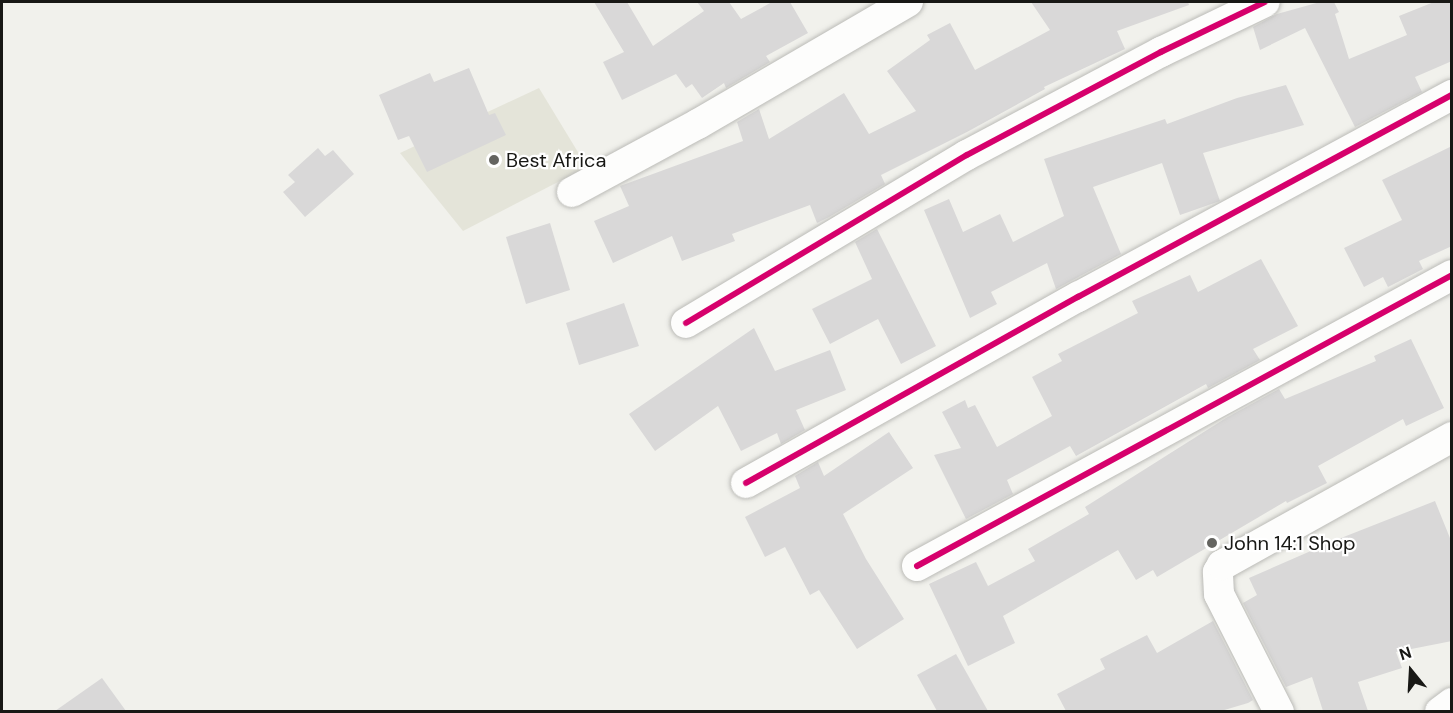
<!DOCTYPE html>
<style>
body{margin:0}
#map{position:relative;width:1453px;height:713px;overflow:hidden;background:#f1f1ec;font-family:"DM Sans",sans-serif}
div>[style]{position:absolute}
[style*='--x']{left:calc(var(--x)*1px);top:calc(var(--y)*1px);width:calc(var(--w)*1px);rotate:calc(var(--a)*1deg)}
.built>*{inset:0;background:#e4e4d9}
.building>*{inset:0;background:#d9d8d8}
.roads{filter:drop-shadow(0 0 2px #bbbbb7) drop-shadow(0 0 2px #bbbbb7)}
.street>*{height:30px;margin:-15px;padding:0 15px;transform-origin:15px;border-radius:15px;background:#fdfdfc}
.cycleway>*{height:6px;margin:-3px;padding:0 3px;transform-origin:3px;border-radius:3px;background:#d6006c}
.dots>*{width:16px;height:16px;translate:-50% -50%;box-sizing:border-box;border:3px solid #fff;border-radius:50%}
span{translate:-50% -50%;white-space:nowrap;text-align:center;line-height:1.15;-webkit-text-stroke:4.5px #fff;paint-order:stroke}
.poi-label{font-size:20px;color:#181815}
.left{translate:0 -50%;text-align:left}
.frame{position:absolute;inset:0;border:3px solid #181815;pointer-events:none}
.north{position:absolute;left:1381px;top:641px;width:60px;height:60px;-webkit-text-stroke:4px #fff;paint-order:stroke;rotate:342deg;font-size:16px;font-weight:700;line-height:24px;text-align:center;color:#181815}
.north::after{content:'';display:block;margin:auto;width:21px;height:27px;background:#181815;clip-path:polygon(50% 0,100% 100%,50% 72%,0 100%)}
</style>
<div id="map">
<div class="built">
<i style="clip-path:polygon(539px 88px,587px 167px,463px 231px,400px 153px)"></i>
</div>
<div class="building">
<i style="clip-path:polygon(594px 2px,627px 2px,653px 46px,704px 11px,697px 2px,729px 2px,741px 19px,772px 2px,790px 2px,808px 33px,766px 56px,770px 62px,726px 88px,724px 83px,702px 98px,692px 84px,686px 88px,676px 74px,622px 100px,603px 62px,624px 52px)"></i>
<i style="clip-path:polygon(1031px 2px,1188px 2px,1189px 5px,1117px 31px,1125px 49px,1044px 87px,1045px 89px,967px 132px,881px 175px,885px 184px,829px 217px,817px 223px,810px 205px,732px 234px,735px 241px,682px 261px,672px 236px,613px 263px,594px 221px,629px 206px,620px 186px,743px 141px,737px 122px,759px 109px,769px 139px,844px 93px,869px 134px,916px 111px,887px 71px,930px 40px,927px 35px,950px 23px,975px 70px,1050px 30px)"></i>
<i style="clip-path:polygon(1320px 2px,1334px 2px,1339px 12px,1335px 14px,1349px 59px,1407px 35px,1399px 16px,1434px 2px,1452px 2px,1452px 61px,1415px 77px,1422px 92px,1355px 127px,1305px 28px,1260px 50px,1253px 27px,1277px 14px)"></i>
<i style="clip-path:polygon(469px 68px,489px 115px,495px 113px,506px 135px,427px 172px,409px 136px,398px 140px,379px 95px,430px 73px,434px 82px)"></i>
<i style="clip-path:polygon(1286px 85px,1304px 125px,1203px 153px,1220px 201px,1180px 215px,1162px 163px,1093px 187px,1121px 254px,1056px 289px,1047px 263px,991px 292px,997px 304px,970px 318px,924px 210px,949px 199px,963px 232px,1000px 214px,1013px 242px,1064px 216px,1044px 159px,1165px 119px,1167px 124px,1237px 98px)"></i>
<i style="clip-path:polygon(1452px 146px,1452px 246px,1419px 261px,1423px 269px,1388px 287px,1383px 277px,1364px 287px,1344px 248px,1402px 220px,1382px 180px)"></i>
<i style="clip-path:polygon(318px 148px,325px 156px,333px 150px,354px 174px,305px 217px,283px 192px,295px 182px,288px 175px)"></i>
<i style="clip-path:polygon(550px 223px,570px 290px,526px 304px,506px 237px)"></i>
<i style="clip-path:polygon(877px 229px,936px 346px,901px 364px,878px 319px,830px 344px,812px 309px,872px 279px,855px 242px)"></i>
<i style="clip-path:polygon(1261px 259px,1298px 326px,1253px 349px,1260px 360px,1208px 388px,1206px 384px,1076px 456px,1070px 446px,1007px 480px,1013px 494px,966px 519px,934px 455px,961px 448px,942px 412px,965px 400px,968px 408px,975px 405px,997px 447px,1052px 416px,1032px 377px,1062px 361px,1058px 354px,1138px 313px,1132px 301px,1190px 275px,1198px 292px)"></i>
<i style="clip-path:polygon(624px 303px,639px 346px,579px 365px,566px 323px)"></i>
<i style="clip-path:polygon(754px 328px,775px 371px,830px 350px,846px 390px,796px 410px,805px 430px,781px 444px,777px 433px,741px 451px,718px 406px,655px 451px,629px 414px)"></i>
<i style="clip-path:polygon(1411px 339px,1444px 408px,1406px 426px,1403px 419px,1318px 466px,1327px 483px,1287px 503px,1286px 501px,1157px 577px,1153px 570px,1136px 580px,1118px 550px,1003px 616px,1015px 643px,968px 666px,929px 584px,976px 562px,988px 586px,1035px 561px,1028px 549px,1089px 514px,1085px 507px,1226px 418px,1279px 389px,1285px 399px,1376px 361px,1374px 356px)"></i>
<i style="clip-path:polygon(889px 432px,913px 468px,843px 514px,866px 559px,904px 619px,857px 649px,819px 590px,810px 595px,785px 547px,765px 557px,745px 517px,800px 488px,795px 476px,818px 462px,824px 476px)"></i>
<i style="clip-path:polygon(1435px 501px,1452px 543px,1452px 641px,1396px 652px,1402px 668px,1358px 682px,1368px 711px,1323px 711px,1312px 677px,1286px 687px,1243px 603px,1257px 595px,1249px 578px,1336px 540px)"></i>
<i style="clip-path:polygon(1213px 621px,1253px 700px,1248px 703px,1221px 711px,1066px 711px,1057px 694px,1105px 669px,1100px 659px,1147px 635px,1157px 653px)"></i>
<i style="clip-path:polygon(956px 654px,988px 711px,937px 711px,917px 675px)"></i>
<i style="clip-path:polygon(102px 678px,126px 711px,55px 711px)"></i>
</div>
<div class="roads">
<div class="street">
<i style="--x:572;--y:192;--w:143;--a:-28.4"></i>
<i style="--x:698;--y:124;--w:243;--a:-30.2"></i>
<i style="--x:686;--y:323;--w:327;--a:-30.9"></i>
<i style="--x:967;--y:155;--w:220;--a:-28"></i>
<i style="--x:1161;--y:52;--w:115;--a:-25.7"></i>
<i style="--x:746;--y:483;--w:381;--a:-29.3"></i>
<i style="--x:1078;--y:297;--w:425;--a:-28.4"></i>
<i style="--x:917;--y:566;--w:609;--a:-28.54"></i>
<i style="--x:1279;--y:712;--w:132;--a:-117"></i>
<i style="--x:1219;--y:594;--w:22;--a:-93"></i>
<i style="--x:1218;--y:572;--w:8;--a:-60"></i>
<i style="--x:1222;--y:565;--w:263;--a:-29.1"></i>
<i style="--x:1440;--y:712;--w:15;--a:-37"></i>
</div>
</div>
<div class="cycleway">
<i style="--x:686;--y:323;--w:327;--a:-30.9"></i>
<i style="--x:967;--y:155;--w:220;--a:-28"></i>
<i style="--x:1161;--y:52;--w:115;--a:-25.7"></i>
<i style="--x:746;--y:483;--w:381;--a:-29.3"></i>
<i style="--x:1078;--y:297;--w:425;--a:-28.4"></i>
<i style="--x:917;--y:566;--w:609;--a:-28.54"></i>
</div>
<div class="dots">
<i style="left:494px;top:160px;background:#646460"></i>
<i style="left:1212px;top:543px;background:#646460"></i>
</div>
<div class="poi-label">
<span class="left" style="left:506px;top:160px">Best Africa</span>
<span class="left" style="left:1224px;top:543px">John 14:1 Shop</span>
</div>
<div class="frame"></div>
<div class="north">N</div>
</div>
